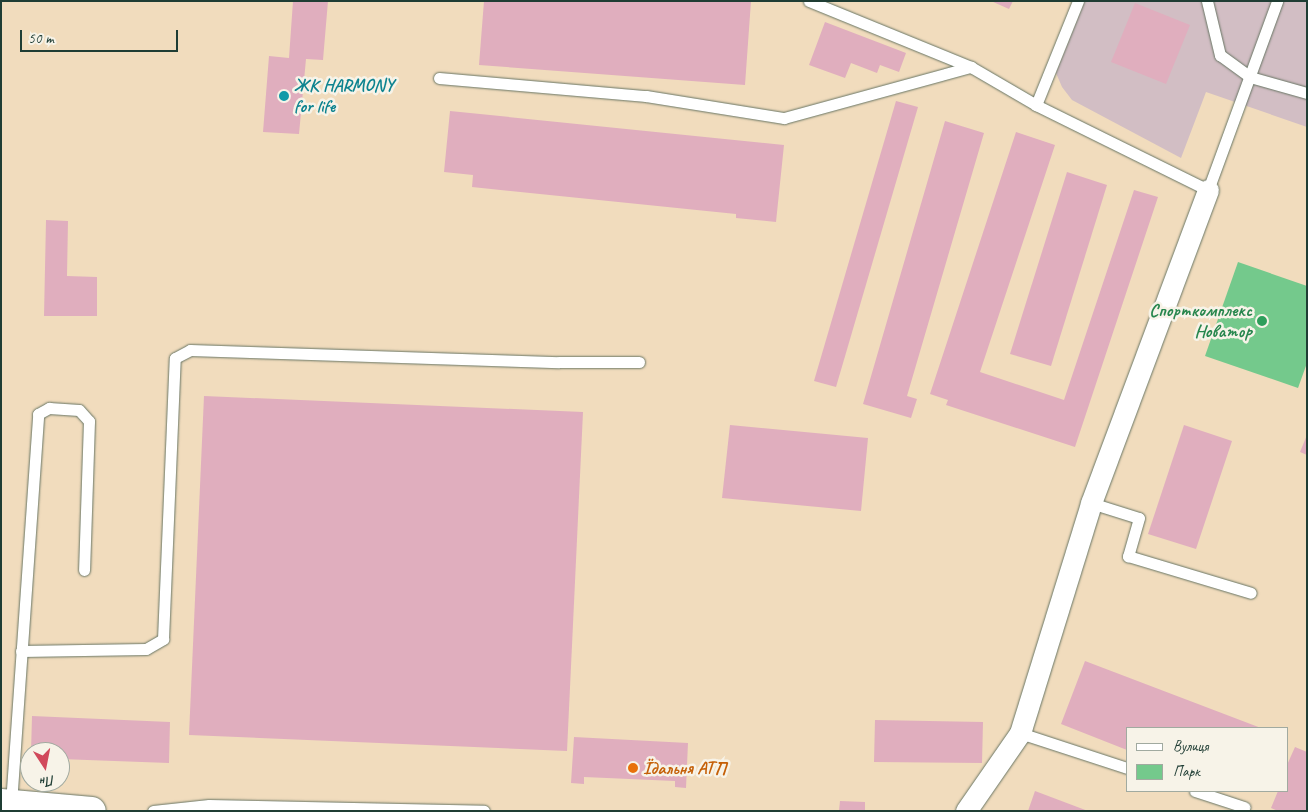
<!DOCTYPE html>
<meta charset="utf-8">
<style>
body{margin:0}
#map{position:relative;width:1308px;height:812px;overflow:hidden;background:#f1dcbd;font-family:Caveat,sans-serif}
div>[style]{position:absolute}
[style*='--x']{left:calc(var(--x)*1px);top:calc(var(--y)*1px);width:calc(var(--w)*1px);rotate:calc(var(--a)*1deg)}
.industrial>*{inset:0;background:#d2bec4}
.green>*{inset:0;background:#74c98c}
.building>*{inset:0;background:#e0aebe}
.roads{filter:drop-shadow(0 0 1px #687564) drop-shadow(0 0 1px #687564)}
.lane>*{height:11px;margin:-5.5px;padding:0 5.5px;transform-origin:5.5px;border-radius:5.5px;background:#fff}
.street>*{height:21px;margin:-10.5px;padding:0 10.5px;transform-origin:10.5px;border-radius:10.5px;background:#fff}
.secondary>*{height:28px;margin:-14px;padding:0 14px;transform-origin:14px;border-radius:14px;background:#fff}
.dots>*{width:14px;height:14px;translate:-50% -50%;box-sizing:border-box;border:2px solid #f7f3e8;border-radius:50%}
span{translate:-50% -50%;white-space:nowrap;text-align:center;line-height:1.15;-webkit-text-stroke:5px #f7f3e8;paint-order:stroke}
.culture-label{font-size:18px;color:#0d838f;font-weight:700}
.left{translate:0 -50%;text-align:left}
.leisure-label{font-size:18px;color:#27864d;font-weight:700}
.right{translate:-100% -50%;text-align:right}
.food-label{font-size:18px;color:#c56008;font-weight:700}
.frame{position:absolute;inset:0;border:2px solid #1f3d34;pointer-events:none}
.legend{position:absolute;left:1126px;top:727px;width:162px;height:65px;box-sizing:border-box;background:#f7f3e8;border:1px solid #a1aaa0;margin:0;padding:6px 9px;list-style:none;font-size:15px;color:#1f3d34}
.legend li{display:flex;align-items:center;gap:10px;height:25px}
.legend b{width:25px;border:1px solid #a1aaa0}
.north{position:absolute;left:20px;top:742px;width:50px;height:50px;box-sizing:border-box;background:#f7f3e8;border:1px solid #a1aaa0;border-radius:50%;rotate:169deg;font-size:14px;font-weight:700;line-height:20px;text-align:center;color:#1f3d34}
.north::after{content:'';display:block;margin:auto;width:18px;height:22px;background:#d1495b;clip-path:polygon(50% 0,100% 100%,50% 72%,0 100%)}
.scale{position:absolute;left:20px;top:30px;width:158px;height:22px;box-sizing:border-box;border:2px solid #1f3d34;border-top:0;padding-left:6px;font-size:15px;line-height:18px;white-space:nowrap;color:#1f3d34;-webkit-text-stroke:4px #f7f3e8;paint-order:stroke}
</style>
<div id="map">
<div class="industrial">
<i style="clip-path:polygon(1085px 1px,1307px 1px,1307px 127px,1206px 92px,1181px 158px,1072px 100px,1062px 87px,1056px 73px)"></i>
</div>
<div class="green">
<i style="clip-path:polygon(1238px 262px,1307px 286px,1307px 363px,1298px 388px,1205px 356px)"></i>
</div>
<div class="building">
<i style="clip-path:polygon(293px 1px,328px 1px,323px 60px,306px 59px,299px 134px,263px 132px,269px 56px,289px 58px)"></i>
<i style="clip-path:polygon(484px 1px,751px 1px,745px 85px,479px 65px)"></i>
<i style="clip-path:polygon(991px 1px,1013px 1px,1009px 9px)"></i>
<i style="clip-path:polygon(1135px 3px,1190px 25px,1166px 84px,1111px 62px)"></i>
<i style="clip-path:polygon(825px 22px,906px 53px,899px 72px,880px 65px,877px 73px,851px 63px,845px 78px,809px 65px)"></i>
<i style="clip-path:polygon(896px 101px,918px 107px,836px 387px,814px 381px)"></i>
<i style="clip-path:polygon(450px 111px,784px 145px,776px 222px,736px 218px,736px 214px,472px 187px,473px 175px,444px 172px)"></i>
<i style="clip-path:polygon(945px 121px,984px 133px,907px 396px,917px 399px,911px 418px,863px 404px)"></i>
<i style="clip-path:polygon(1016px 132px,1055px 145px,980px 372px,1064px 400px,1134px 190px,1158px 197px,1075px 447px,946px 405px,948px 400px,930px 394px)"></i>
<i style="clip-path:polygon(1067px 172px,1107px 185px,1051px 366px,1010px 354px)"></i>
<i style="clip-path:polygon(46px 220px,68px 221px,67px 276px,97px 277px,97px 316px,44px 316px)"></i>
<i style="clip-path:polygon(204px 396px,583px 412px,567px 751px,189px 735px)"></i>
<i style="clip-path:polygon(730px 425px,868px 438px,861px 511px,722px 498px)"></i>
<i style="clip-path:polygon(1184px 425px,1232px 441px,1196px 549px,1148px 534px)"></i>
<i style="clip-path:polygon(1307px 435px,1307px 455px,1300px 452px)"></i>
<i style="clip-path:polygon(1085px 661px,1261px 728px,1127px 728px,1127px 750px,1061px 724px)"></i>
<i style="clip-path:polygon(32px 716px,170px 722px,169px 763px,60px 759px,60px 752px,31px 752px)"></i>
<i style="clip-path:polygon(875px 720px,983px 722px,982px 763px,874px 762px)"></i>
<i style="clip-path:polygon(574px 737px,688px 743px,686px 788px,675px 787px,675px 781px,584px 777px,584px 784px,571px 783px)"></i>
<i style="clip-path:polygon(1295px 747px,1307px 752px,1307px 811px,1278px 811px,1271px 808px,1278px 791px,1287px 791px,1287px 765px)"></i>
<i style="clip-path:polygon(1035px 791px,1088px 811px,1028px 811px)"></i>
<i style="clip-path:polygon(840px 801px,865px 802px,865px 811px,839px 811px)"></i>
</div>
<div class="roads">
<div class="lane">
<i style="--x:809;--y:1;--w:175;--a:22.2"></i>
<i style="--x:971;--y:67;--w:75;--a:30.3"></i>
<i style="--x:1036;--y:105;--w:192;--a:26.3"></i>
<i style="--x:1208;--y:190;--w:201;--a:-69.9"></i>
<i style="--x:1207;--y:1;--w:56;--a:76.5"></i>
<i style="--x:1220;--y:55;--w:37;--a:36"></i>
<i style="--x:1250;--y:77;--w:59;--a:15.7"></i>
<i style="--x:439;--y:78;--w:208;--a:5"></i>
<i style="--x:646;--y:96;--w:140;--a:9.1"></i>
<i style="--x:784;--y:118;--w:194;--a:-15.3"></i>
<i style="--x:1036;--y:105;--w:112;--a:-68"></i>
<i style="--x:1091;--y:503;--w:50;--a:17.4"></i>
<i style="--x:1139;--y:518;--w:40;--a:106"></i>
<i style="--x:1128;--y:556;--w:128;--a:16.7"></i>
<i style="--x:21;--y:651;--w:125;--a:-0.9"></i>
<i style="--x:146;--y:649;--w:20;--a:-30"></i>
<i style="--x:163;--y:639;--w:281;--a:-87.6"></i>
<i style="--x:175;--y:358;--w:17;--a:-28"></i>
<i style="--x:190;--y:350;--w:369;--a:1.9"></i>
<i style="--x:559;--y:362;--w:80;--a:0"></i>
<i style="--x:1020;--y:733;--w:113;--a:18.1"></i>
<i style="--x:1195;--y:791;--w:52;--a:18.1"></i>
<i style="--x:11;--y:804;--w:391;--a:-86"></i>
<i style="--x:38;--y:414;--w:13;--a:-29"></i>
<i style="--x:49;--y:408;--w:30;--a:4"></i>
<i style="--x:79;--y:410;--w:15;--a:48"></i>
<i style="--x:89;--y:421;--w:149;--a:91.9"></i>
<i style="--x:153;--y:811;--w:56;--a:-6.1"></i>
<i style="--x:209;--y:805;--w:275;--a:1.2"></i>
</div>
<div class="street">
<i style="--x:966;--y:811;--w:95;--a:-55.3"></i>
<i style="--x:1020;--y:733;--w:241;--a:-72.8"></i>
<i style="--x:1091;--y:503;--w:334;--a:-69.5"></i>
</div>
<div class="secondary">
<i style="--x:1;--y:803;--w:91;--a:5"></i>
</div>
</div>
<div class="dots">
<i style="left:284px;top:96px;background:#0f9aa8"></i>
<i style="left:1262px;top:321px;background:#2e9e5b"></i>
<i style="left:633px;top:768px;background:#e8710a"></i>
</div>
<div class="culture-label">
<span class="left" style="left:294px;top:96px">ЖК HARMONY<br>for life</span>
</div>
<div class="leisure-label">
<span class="right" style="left:1252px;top:321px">Спорткомплекс<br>Новатор</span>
</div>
<div class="food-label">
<span class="left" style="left:643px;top:768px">Їдальня АТП</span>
</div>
<div class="frame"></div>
<ul class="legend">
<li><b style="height:6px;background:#fff"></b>Вулиця</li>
<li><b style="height:14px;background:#74c98c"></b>Парк</li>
</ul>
<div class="north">Пн</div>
<div class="scale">50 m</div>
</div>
